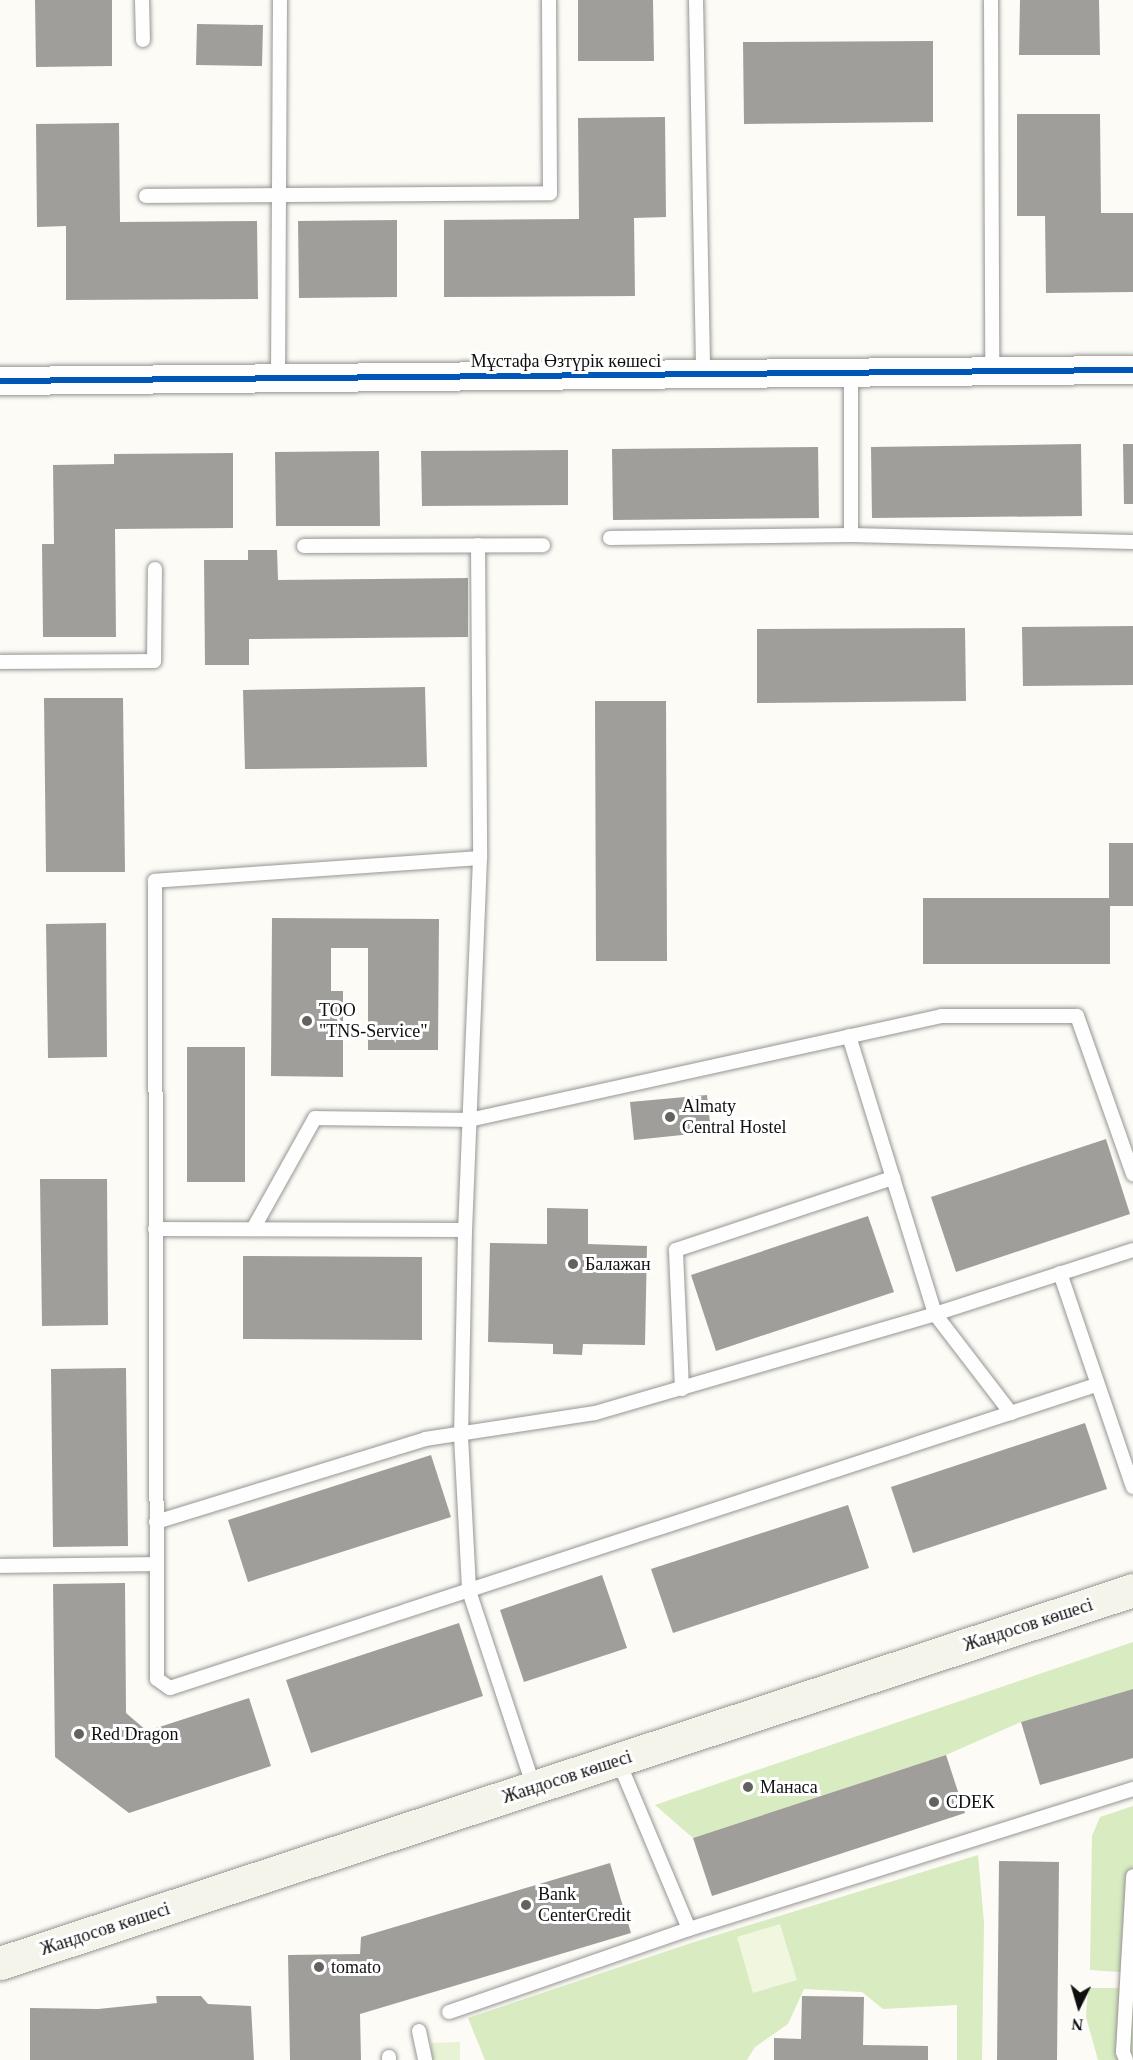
<!DOCTYPE html>
<meta charset="utf-8">
<style>
body{margin:0}
#map{position:relative;width:1133px;height:2060px;overflow:hidden;background:#fcfbf5;font-family:Georgia,serif}
div>[style]{position:absolute}
[style*='--x']{left:calc(var(--x)*1px);top:calc(var(--y)*1px);width:calc(var(--w)*1px);rotate:calc(var(--a)*1deg)}
.green>*{inset:0;background:#e7f3d4}
.forest>*{inset:0;background:#d8ebc1}
.pitch>*{inset:0;background:#f0f7de}
.building>*{inset:0;background:#a09e9a}
.roads{filter:drop-shadow(0 0 2px #969593) drop-shadow(0 0 2px #969593)}
.service>*{height:14px;margin:-7px;padding:0 7px;transform-origin:7px;border-radius:7px;background:#fffefe}
.minor>*{height:28px;margin:-14px;padding:0 14px;transform-origin:14px;border-radius:14px;background:#fffefe}
.secondary>*{height:33px;margin:-16.5px;padding:0 16.5px;transform-origin:16.5px;border-radius:16.5px;background:#f5f4eb}
.cycleway>*{height:6px;margin:-3px;padding:0 3px;transform-origin:3px;border-radius:3px;background:#0057b8}
.dots>*{width:16px;height:16px;translate:-50% -50%;box-sizing:border-box;border:3px solid #fff;border-radius:50%}
span{translate:-50% -50%;white-space:nowrap;text-align:center;line-height:1.15;-webkit-text-stroke:6px #fff;paint-order:stroke}
.street-label{font-size:18px;color:#0f0f0f}
.poi-label{font-size:18px;color:#0f0f0f}
.left{translate:0 -50%;text-align:left}
.north{position:absolute;left:1049px;top:1976px;width:60px;height:60px;-webkit-text-stroke:4px #fff;paint-order:stroke;rotate:185deg;font-size:16px;font-weight:700;line-height:24px;text-align:center;color:#0f0f0f}
.north::after{content:'';display:block;margin:auto;width:21px;height:27px;background:#0f0f0f;clip-path:polygon(50% 0,100% 100%,50% 72%,0 100%)}
</style>
<div id="map">
<div class="green">
<i style="clip-path:polygon(460px 2042px,460px 2060px,431px 2060px,431px 2043px)"></i>
</div>
<div class="forest">
<i style="clip-path:polygon(1133px 1642px,1133px 1689px,1021px 1722px,946px 1755px,693px 1838px,655px 1805px)"></i>
<i style="clip-path:polygon(1133px 1806px,1133px 1973px,1090px 1970px,1092px 1836px,1100px 1817px)"></i>
<i style="clip-path:polygon(978px 1855px,984px 1923px,982px 2060px,957px 2060px,957px 2005px,883px 2009px,862px 1992px,804px 1989px,788px 2024px,755px 2047px,747px 2060px,485px 2060px,468px 2018px,694px 1942px)"></i>
<i style="clip-path:polygon(1088px 1988px,1133px 1988px,1133px 2060px,1098px 2060px,1086px 2017px)"></i>
</div>
<div class="pitch">
<i style="clip-path:polygon(780px 1924px,797px 1980px,753px 1993px,737px 1937px)"></i>
</div>
<div class="building">
<i style="clip-path:polygon(35px 0,112px 0,112px 66px,36px 67px)"></i>
<i style="clip-path:polygon(578px 0,653px 0,654px 61px,578px 61px)"></i>
<i style="clip-path:polygon(1020px 0,1099px 0,1100px 55px,1019px 55px)"></i>
<i style="clip-path:polygon(197px 24px,263px 25px,262px 66px,196px 65px)"></i>
<i style="clip-path:polygon(933px 41px,933px 122px,744px 124px,743px 42px)"></i>
<i style="clip-path:polygon(1017px 114px,1100px 114px,1101px 213px,1133px 213px,1133px 292px,1046px 293px,1045px 216px,1017px 216px)"></i>
<i style="clip-path:polygon(665px 117px,666px 217px,634px 218px,635px 296px,444px 297px,444px 220px,579px 219px,578px 118px)"></i>
<i style="clip-path:polygon(119px 123px,120px 222px,257px 221px,258px 299px,66px 300px,66px 226px,37px 227px,36px 124px)"></i>
<i style="clip-path:polygon(397px 220px,397px 297px,299px 298px,298px 221px)"></i>
<i style="clip-path:polygon(1081px 444px,1082px 516px,872px 518px,871px 447px)"></i>
<i style="clip-path:polygon(1123px 444px,1133px 444px,1133px 504px,1124px 504px)"></i>
<i style="clip-path:polygon(818px 447px,819px 518px,613px 520px,612px 449px)"></i>
<i style="clip-path:polygon(568px 450px,568px 505px,422px 506px,421px 451px)"></i>
<i style="clip-path:polygon(379px 451px,380px 526px,276px 526px,275px 452px)"></i>
<i style="clip-path:polygon(233px 453px,233px 528px,115px 529px,116px 637px,43px 637px,42px 544px,54px 544px,53px 465px,114px 464px,114px 454px)"></i>
<i style="clip-path:polygon(248px 550px,277px 550px,278px 580px,468px 578px,468px 637px,249px 639px,249px 665px,205px 665px,204px 560px,248px 560px)"></i>
<i style="clip-path:polygon(1133px 626px,1133px 685px,1023px 686px,1022px 627px)"></i>
<i style="clip-path:polygon(965px 628px,966px 701px,757px 703px,757px 629px)"></i>
<i style="clip-path:polygon(425px 687px,427px 767px,245px 769px,243px 690px)"></i>
<i style="clip-path:polygon(44px 698px,123px 698px,125px 872px,46px 872px)"></i>
<i style="clip-path:polygon(595px 701px,666px 701px,667px 961px,596px 961px)"></i>
<i style="clip-path:polygon(1109px 843px,1133px 843px,1133px 906px,1110px 906px,1110px 964px,923px 964px,923px 898px,1109px 898px)"></i>
<i style="clip-path:polygon(272px 918px,439px 919px,438px 1050px,368px 1050px,368px 948px,331px 948px,331px 991px,343px 991px,343px 1077px,271px 1076px)"></i>
<i style="clip-path:polygon(106px 923px,107px 1057px,48px 1058px,46px 924px)"></i>
<i style="clip-path:polygon(187px 1047px,245px 1047px,245px 1182px,187px 1182px)"></i>
<i style="clip-path:polygon(707px 1095px,711px 1132px,634px 1140px,630px 1102px)"></i>
<i style="clip-path:polygon(1106px 1139px,1130px 1214px,956px 1272px,931px 1197px)"></i>
<i style="clip-path:polygon(40px 1179px,107px 1179px,108px 1325px,42px 1326px)"></i>
<i style="clip-path:polygon(547px 1208px,588px 1209px,588px 1244px,647px 1246px,645px 1345px,583px 1344px,582px 1355px,553px 1354px,553px 1344px,488px 1342px,490px 1243px,547px 1244px)"></i>
<i style="clip-path:polygon(868px 1216px,894px 1292px,716px 1351px,691px 1275px)"></i>
<i style="clip-path:polygon(243px 1256px,422px 1257px,422px 1340px,243px 1339px)"></i>
<i style="clip-path:polygon(126px 1368px,128px 1546px,53px 1547px,51px 1369px)"></i>
<i style="clip-path:polygon(1085px 1423px,1107px 1489px,913px 1553px,891px 1487px)"></i>
<i style="clip-path:polygon(431px 1455px,451px 1517px,248px 1582px,228px 1520px)"></i>
<i style="clip-path:polygon(848px 1505px,869px 1568px,673px 1633px,651px 1569px)"></i>
<i style="clip-path:polygon(602px 1575px,627px 1648px,524px 1682px,500px 1610px)"></i>
<i style="clip-path:polygon(125px 1583px,126px 1713px,147px 1731px,249px 1698px,271px 1766px,129px 1813px,55px 1757px,53px 1584px)"></i>
<i style="clip-path:polygon(459px 1623px,483px 1696px,311px 1753px,286px 1680px)"></i>
<i style="clip-path:polygon(1133px 1689px,1133px 1758px,1040px 1785px,1021px 1722px)"></i>
<i style="clip-path:polygon(946px 1755px,965px 1813px,712px 1896px,693px 1838px)"></i>
<i style="clip-path:polygon(999px 1861px,1059px 1862px,1057px 2060px,997px 2060px)"></i>
<i style="clip-path:polygon(610px 1863px,631px 1933px,360px 2014px,361px 2060px,290px 2060px,288px 1955px,360px 1954px,361px 1937px)"></i>
<i style="clip-path:polygon(156px 1996px,201px 1996px,208px 2004px,251px 2006px,254px 2060px,30px 2060px,30px 2008px,98px 2009px,157px 2003px)"></i>
<i style="clip-path:polygon(802px 1996px,864px 1997px,863px 2045px,928px 2046px,928px 2060px,774px 2060px,774px 2038px,801px 2039px)"></i>
</div>
<div class="roads">
<div class="service">
<i style="--x:142;--y:0;--w:40;--a:88.6"></i>
<i style="--x:696;--y:0;--w:375;--a:88.9"></i>
<i style="--x:991;--y:0;--w:372;--a:89.8"></i>
<i style="--x:146;--y:196;--w:404;--a:-0.4"></i>
<i style="--x:550;--y:193;--w:193;--a:-90.3"></i>
<i style="--x:851;--y:373;--w:162;--a:90"></i>
<i style="--x:278;--y:379;--w:379;--a:-89.7"></i>
<i style="--x:610;--y:538;--w:241;--a:-0.7"></i>
<i style="--x:851;--y:535;--w:282;--a:1.4"></i>
<i style="--x:478;--y:545;--w:313;--a:89.6"></i>
<i style="--x:480;--y:858;--w:372;--a:92.3"></i>
<i style="--x:465;--y:1230;--w:206;--a:91.1"></i>
<i style="--x:461;--y:1436;--w:155;--a:87"></i>
<i style="--x:469;--y:1591;--w:206;--a:71.7"></i>
<i style="--x:304;--y:546;--w:239;--a:-0.2"></i>
<i style="--x:0;--y:662;--w:154;--a:-0.4"></i>
<i style="--x:154;--y:661;--w:92;--a:-89.4"></i>
<i style="--x:480;--y:858;--w:326;--a:176"></i>
<i style="--x:155;--y:881;--w:798;--a:89.86"></i>
<i style="--x:157;--y:1679;--w:16;--a:35"></i>
<i style="--x:170;--y:1688;--w:974;--a:-18.12"></i>
<i style="--x:849;--y:1036;--w:291;--a:72.8"></i>
<i style="--x:935;--y:1314;--w:125;--a:52.5"></i>
<i style="--x:155;--y:1229;--w:310;--a:0.2"></i>
<i style="--x:253;--y:1229;--w:127;--a:-60.8"></i>
<i style="--x:315;--y:1118;--w:154;--a:0.7"></i>
<i style="--x:469;--y:1120;--w:483;--a:-12.4"></i>
<i style="--x:941;--y:1016;--w:136;--a:0"></i>
<i style="--x:1077;--y:1016;--w:168;--a:70.5"></i>
<i style="--x:1060;--y:1273;--w:226;--a:71.2"></i>
<i style="--x:682;--y:1389;--w:139;--a:-92.5"></i>
<i style="--x:676;--y:1250;--w:229;--a:-18.4"></i>
<i style="--x:156;--y:1522;--w:282;--a:-17.1"></i>
<i style="--x:425;--y:1439;--w:172;--a:-8.7"></i>
<i style="--x:595;--y:1413;--w:354;--a:-16.2"></i>
<i style="--x:935;--y:1314;--w:208;--a:-17.9"></i>
<i style="--x:0;--y:1566;--w:157;--a:-0.7"></i>
<i style="--x:618;--y:1760;--w:183;--a:67.2"></i>
<i style="--x:689;--y:1929;--w:466;--a:-17.5"></i>
<i style="--x:449;--y:2012;--w:254;--a:-19.1"></i>
<i style="--x:419;--y:2031;--w:30;--a:78"></i>
<i style="--x:389;--y:2060;--w:3;--a:-90"></i>
<i style="--x:1126;--y:2060;--w:9;--a:-111"></i>
<i style="--x:1123;--y:2052;--w:176;--a:-86.7"></i>
</div>
<div class="minor">
<i style="--x:0;--y:381;--w:1133;--a:-0.56"></i>
</div>
<div class="secondary">
<i style="--x:0;--y:1963;--w:1193;--a:-18.22"></i>
</div>
</div>
<div class="cycleway">
<i style="--x:0;--y:381;--w:1133;--a:-0.56"></i>
</div>
<div class="dots">
<i style="left:307px;top:1021px;background:#626260"></i>
<i style="left:670px;top:1117px;background:#626260"></i>
<i style="left:573px;top:1264px;background:#626260"></i>
<i style="left:79px;top:1734px;background:#626260"></i>
<i style="left:748px;top:1787px;background:#626260"></i>
<i style="left:934px;top:1802px;background:#626260"></i>
<i style="left:526px;top:1905px;background:#626260"></i>
<i style="left:319px;top:1967px;background:#626260"></i>
</div>
<div class="street-label">
<span style="left:566px;top:361px">Мұстафа Өзтүрік көшесі</span>
<span style="left:1028px;top:1625px;rotate:-18deg">Жандосов көшесі</span>
<span style="left:567px;top:1777px;rotate:-18deg">Жандосов көшесі</span>
<span style="left:105px;top:1929px;rotate:-18deg">Жандосов көшесі</span>
</div>
<div class="poi-label">
<span class="left" style="left:319px;top:1021px">ТОО<br>"TNS-Service"</span>
<span class="left" style="left:682px;top:1117px">Almaty<br>Central Hostel</span>
<span class="left" style="left:585px;top:1264px">Балажан</span>
<span class="left" style="left:91px;top:1734px">Red Dragon</span>
<span class="left" style="left:760px;top:1787px">Манаса</span>
<span class="left" style="left:946px;top:1802px">CDEK</span>
<span class="left" style="left:538px;top:1905px">Bank<br>CenterCredit</span>
<span class="left" style="left:331px;top:1967px">tomato</span>
</div>
<div class="north">N</div>
</div>
